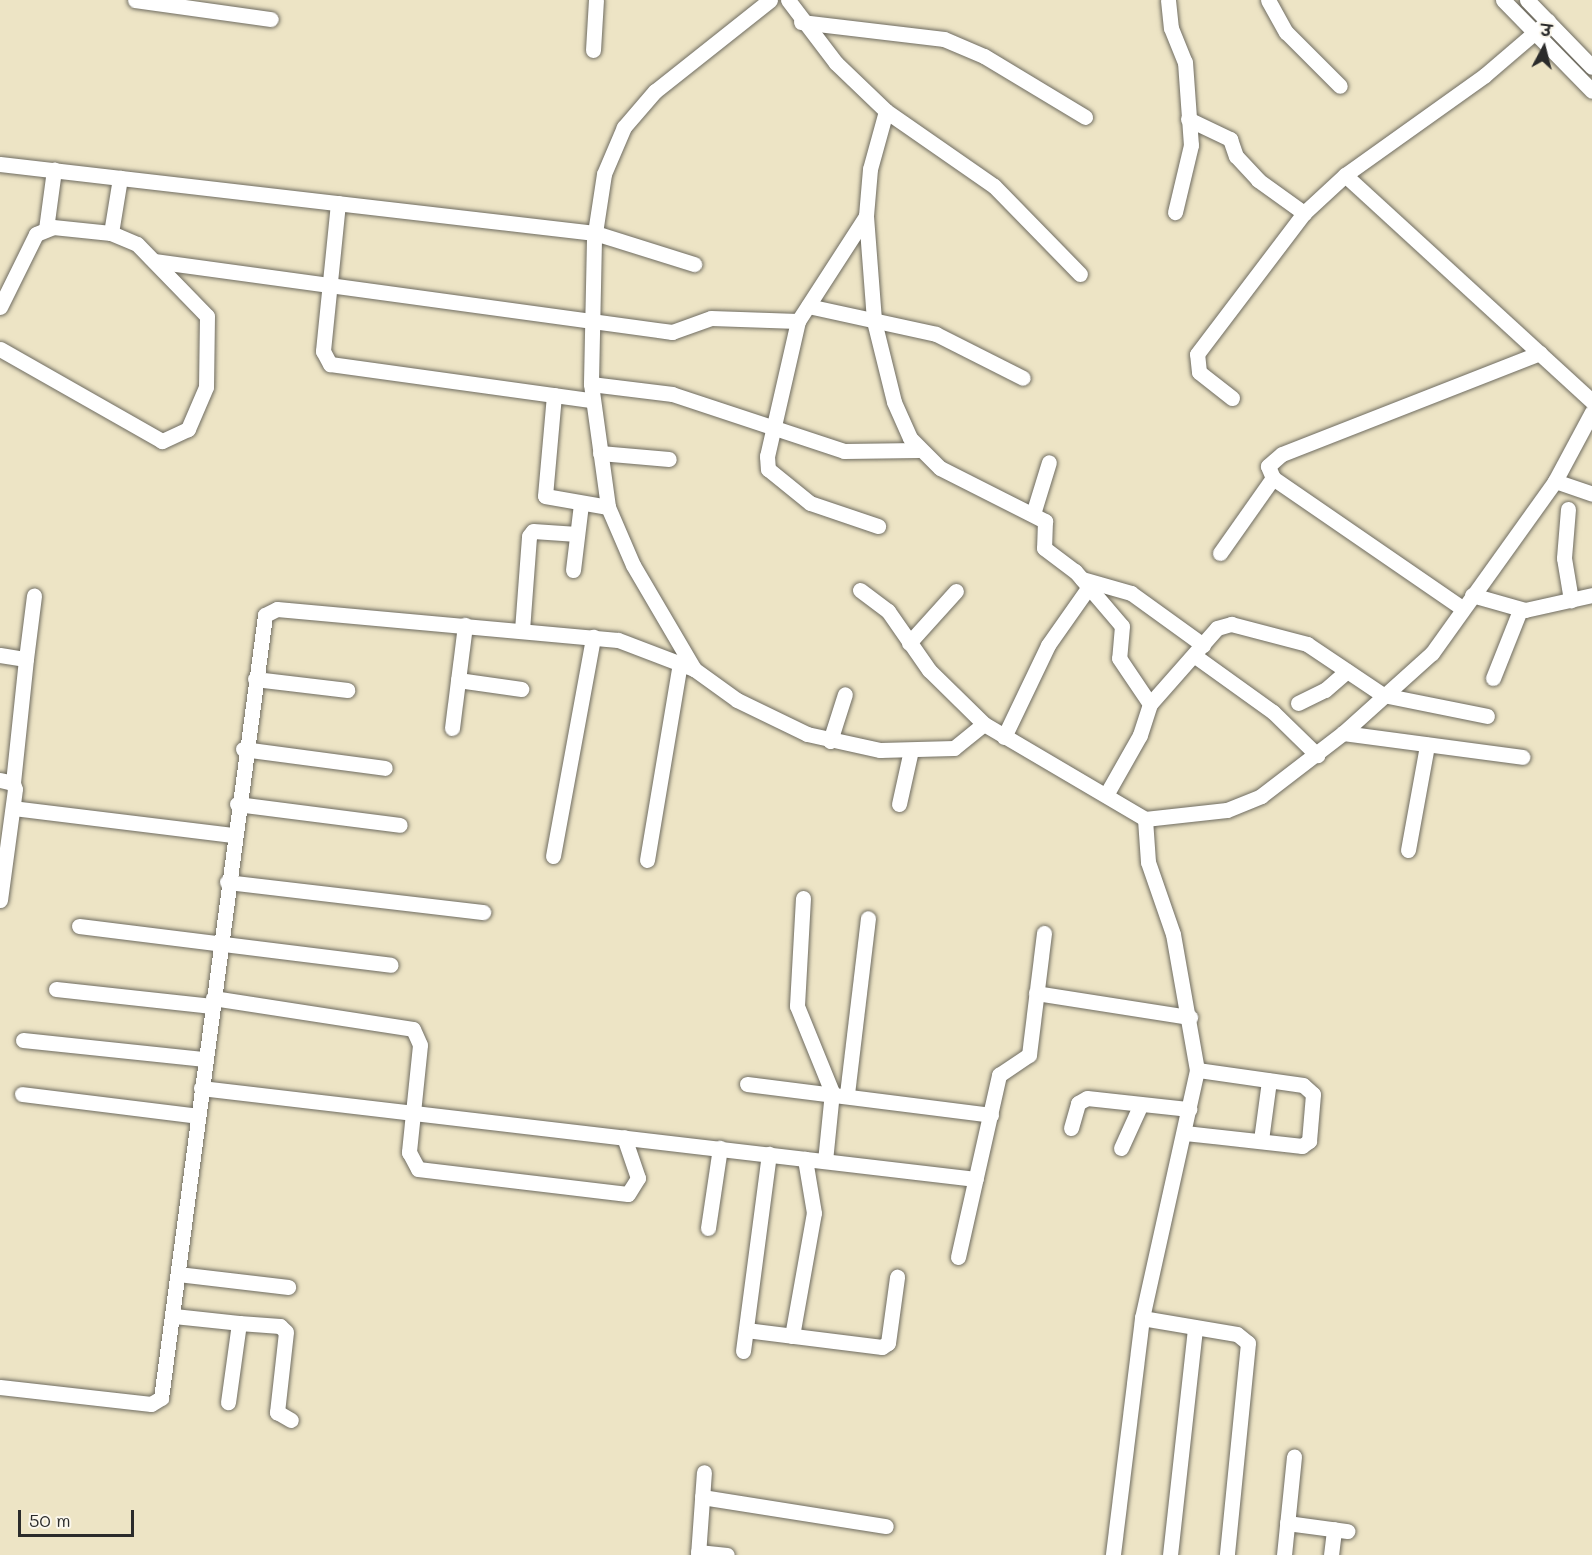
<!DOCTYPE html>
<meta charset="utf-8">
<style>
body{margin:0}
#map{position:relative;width:1592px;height:1555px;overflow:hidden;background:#ede4c5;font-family:Mali,"Playpen Sans Deva",sans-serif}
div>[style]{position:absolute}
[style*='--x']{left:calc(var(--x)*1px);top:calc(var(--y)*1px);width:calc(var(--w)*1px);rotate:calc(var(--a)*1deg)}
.roads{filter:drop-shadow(0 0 2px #6f6c61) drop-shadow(0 0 2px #6f6c61)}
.street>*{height:15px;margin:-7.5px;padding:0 7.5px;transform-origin:7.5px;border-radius:7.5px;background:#fff}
span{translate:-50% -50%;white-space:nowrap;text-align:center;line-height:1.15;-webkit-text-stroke:6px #fbf7ec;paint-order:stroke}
.north{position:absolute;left:1514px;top:18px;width:60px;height:60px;-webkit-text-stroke:4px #fbf7ec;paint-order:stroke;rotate:7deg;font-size:16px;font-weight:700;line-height:24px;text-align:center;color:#2b2b2b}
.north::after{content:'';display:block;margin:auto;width:21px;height:27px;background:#2b2b2b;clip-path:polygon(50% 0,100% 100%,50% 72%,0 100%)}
.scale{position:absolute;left:18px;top:1510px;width:116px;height:27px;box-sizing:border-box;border:3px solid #2b2b2b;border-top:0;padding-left:8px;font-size:18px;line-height:21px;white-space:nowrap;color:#2b2b2b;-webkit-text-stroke:4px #fbf7ec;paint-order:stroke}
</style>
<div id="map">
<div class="roads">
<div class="street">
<i style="--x:135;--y:0;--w:137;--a:8"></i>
<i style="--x:770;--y:0;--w:147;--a:141.6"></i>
<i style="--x:655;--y:91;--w:48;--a:130.7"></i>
<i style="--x:624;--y:127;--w:51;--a:113.1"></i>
<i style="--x:604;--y:174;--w:66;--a:98.7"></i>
<i style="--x:594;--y:239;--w:145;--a:91.2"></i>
<i style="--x:591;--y:384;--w:124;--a:82.1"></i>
<i style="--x:608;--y:507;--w:63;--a:66.7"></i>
<i style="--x:633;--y:565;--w:121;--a:59.6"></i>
<i style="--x:694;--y:669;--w:53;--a:35.8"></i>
<i style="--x:737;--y:700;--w:78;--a:25.9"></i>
<i style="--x:807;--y:734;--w:75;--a:12.4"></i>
<i style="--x:880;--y:750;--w:74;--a:-1.5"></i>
<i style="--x:954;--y:748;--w:38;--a:-39"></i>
<i style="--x:788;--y:0;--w:79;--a:52.7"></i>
<i style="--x:836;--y:63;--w:69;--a:43.8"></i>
<i style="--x:886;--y:111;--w:131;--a:34.8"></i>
<i style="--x:994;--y:186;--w:123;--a:45.7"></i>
<i style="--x:1168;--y:0;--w:28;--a:84"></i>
<i style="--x:1171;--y:28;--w:37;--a:68"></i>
<i style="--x:1185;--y:62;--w:83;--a:85.9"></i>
<i style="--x:1191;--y:145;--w:69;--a:103.4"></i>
<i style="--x:1268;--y:0;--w:37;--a:61"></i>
<i style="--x:1286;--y:32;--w:76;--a:45"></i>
<i style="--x:1503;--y:0;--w:127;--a:45.6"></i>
<i style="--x:1527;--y:0;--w:93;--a:45.9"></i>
<i style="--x:801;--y:22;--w:144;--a:6.8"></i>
<i style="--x:944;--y:39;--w:43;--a:23"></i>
<i style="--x:984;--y:56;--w:118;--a:31.1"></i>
<i style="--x:593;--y:50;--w:50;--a:-86.6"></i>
<i style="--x:886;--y:111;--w:60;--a:105.4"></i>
<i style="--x:870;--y:169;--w:47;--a:94.9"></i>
<i style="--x:866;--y:216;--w:105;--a:85.6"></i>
<i style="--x:874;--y:321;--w:83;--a:76.1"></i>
<i style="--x:894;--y:402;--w:39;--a:66"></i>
<i style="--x:910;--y:438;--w:42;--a:45"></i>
<i style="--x:940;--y:468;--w:118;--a:26.8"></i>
<i style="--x:1045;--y:521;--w:27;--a:92"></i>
<i style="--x:1044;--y:548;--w:39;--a:37"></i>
<i style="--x:1075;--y:571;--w:72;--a:49.5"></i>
<i style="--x:1122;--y:626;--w:32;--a:95"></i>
<i style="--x:1119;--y:658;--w:55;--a:56"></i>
<i style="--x:1150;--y:704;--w:33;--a:108"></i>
<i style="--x:1140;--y:735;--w:69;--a:119.5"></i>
<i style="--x:1188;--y:119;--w:47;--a:25.5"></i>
<i style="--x:1230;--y:139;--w:18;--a:71"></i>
<i style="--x:1236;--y:156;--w:33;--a:47"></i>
<i style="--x:1258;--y:180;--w:57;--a:35.7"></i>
<i style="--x:0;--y:164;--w:599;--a:6.61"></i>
<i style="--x:595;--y:233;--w:104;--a:17.4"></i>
<i style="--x:1345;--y:175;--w:335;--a:42.5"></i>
<i style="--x:338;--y:203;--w:149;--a:95.8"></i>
<i style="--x:323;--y:351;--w:15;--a:62"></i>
<i style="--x:330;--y:364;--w:263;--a:7.9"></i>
<i style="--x:866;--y:216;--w:125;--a:122.9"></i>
<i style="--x:798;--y:321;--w:139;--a:102.9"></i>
<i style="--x:767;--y:456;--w:13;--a:86"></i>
<i style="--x:768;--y:469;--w:54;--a:39"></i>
<i style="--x:810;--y:503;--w:72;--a:18.7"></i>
<i style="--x:46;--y:229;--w:60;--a:-82.3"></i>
<i style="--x:111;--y:233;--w:56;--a:-80.7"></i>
<i style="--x:154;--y:261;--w:523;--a:7.8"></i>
<i style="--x:672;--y:332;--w:41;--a:-19.7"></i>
<i style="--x:711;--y:318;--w:87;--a:2"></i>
<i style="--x:808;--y:306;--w:131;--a:12.3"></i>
<i style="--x:936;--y:334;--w:97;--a:26.8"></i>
<i style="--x:0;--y:307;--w:81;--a:-63.7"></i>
<i style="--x:36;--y:234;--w:18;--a:-22"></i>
<i style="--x:53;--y:227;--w:58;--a:5.9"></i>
<i style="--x:111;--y:233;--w:28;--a:23"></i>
<i style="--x:137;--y:244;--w:100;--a:45.8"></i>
<i style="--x:207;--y:316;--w:71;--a:90.8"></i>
<i style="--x:206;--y:387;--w:46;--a:113.2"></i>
<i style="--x:188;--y:429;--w:29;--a:155"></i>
<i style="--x:162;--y:441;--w:186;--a:-150.4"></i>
<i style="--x:591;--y:384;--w:82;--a:7"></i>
<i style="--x:672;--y:394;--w:181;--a:18.3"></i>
<i style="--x:844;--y:451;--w:75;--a:-0.8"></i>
<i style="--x:554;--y:395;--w:101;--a:95.1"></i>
<i style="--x:545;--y:496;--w:64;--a:9.9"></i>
<i style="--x:1232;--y:398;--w:42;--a:-141.8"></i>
<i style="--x:1199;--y:372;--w:18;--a:-96"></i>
<i style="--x:1197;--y:354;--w:177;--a:-52.8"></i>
<i style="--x:1304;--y:213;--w:56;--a:-42.8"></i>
<i style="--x:1345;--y:175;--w:172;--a:-35.5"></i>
<i style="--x:1485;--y:75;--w:83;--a:-40.6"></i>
<i style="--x:600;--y:453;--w:69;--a:5"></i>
<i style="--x:1555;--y:481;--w:39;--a:19"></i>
<i style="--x:1568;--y:509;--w:49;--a:94.7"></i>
<i style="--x:1564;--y:558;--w:43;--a:80.5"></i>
<i style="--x:1033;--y:514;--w:54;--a:-72.9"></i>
<i style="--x:1220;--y:553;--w:92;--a:-54.8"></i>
<i style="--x:573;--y:570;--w:66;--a:-83.1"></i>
<i style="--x:1082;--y:579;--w:51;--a:15.9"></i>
<i style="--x:1131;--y:593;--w:89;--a:35.8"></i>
<i style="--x:860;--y:590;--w:35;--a:37"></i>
<i style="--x:888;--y:611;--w:72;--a:55.2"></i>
<i style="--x:929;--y:670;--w:77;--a:44.5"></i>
<i style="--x:984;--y:724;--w:187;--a:30.5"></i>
<i style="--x:1145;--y:819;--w:43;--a:86"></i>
<i style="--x:1148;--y:862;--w:76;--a:70.9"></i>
<i style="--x:1173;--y:934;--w:138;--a:80"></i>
<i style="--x:1197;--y:1070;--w:254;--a:102.5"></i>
<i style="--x:1142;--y:1318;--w:239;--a:97"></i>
<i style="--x:1472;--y:595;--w:55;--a:15.8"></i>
<i style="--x:1525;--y:610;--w:69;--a:-12.6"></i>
<i style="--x:1462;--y:608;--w:229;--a:-145.5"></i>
<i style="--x:1273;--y:478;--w:13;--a:-113"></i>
<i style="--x:1268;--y:466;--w:18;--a:-41"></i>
<i style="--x:1282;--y:454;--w:277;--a:-21.4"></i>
<i style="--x:522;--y:630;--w:94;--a:-85.7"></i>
<i style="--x:529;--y:536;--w:6;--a:-51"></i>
<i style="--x:533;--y:531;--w:44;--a:3.9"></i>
<i style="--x:909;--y:643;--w:70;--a:-47.9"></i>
<i style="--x:0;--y:655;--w:26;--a:9"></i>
<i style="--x:26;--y:659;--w:125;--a:96"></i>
<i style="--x:1195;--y:656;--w:96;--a:35.7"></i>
<i style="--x:1273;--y:712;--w:62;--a:44.3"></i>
<i style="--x:26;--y:659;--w:64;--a:-82.8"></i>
<i style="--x:1493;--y:678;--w:73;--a:-68.3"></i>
<i style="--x:255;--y:679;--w:93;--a:6.8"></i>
<i style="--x:458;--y:680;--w:64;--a:8.1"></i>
<i style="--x:1298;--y:703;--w:30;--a:-26"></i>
<i style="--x:1325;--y:690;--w:29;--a:-41"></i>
<i style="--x:1150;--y:704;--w:101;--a:-48.6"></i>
<i style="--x:1217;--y:628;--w:15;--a:-16"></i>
<i style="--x:1231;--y:624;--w:79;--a:14.7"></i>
<i style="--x:1307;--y:644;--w:92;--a:33.9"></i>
<i style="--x:1383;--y:695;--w:106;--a:11.4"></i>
<i style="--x:452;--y:728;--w:104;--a:-82.8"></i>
<i style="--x:1343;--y:733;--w:181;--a:7.6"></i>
<i style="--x:1004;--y:737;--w:102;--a:-64.4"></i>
<i style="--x:1048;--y:645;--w:70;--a:-54.9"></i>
<i style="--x:830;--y:741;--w:49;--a:-72.3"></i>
<i style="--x:243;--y:749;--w:143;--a:7.6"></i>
<i style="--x:0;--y:780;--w:13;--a:13"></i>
<i style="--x:13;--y:783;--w:6;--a:72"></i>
<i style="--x:15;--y:789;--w:112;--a:97.7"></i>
<i style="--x:237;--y:804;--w:164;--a:7.3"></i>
<i style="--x:899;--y:804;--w:55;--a:-77.5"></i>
<i style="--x:13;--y:808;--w:222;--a:7"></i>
<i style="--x:1145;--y:819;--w:82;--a:-6.3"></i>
<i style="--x:1227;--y:810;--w:37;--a:-22"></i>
<i style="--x:1261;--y:796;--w:103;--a:-37.5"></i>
<i style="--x:1343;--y:733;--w:120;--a:-42"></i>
<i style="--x:1432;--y:653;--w:211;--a:-54.4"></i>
<i style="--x:1555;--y:481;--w:78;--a:-61.8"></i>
<i style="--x:1408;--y:850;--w:107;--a:-79.7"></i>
<i style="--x:553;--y:856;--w:223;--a:-79.6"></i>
<i style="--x:647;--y:860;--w:200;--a:-80.5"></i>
<i style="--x:227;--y:882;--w:258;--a:6.7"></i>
<i style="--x:803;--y:898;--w:108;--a:93.2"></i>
<i style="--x:797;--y:1006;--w:93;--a:67.9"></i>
<i style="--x:832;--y:1092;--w:69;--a:95.8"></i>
<i style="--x:79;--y:926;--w:314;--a:7.1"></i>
<i style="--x:56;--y:989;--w:157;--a:6.2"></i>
<i style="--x:1036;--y:993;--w:156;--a:8.9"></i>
<i style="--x:213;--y:998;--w:202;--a:8.8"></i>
<i style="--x:413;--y:1029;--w:17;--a:66"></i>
<i style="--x:420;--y:1045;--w:108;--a:95.9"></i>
<i style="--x:409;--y:1152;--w:19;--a:62"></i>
<i style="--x:418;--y:1169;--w:211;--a:6.8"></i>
<i style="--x:628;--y:1194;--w:19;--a:-58"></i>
<i style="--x:638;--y:1178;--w:43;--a:-108.9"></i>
<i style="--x:23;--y:1040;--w:183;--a:6"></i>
<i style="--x:747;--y:1084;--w:246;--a:7.2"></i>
<i style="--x:201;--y:1088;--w:780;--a:6.7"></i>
<i style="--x:22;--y:1094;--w:177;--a:7.1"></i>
<i style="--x:847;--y:1094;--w:177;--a:-83.2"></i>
<i style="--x:1071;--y:1128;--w:26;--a:-74"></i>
<i style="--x:1078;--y:1103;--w:10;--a:-29"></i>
<i style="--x:1087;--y:1098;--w:103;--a:6.2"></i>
<i style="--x:1185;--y:1133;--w:118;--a:6.3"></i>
<i style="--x:1302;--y:1146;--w:9;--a:-36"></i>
<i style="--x:1309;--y:1141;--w:47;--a:-85.1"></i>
<i style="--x:1313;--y:1094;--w:13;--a:-138"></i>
<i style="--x:1303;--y:1085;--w:107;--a:-171.9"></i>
<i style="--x:1261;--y:1140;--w:60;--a:-82.3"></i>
<i style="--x:1121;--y:1148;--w:48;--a:-65.6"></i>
<i style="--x:708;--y:1228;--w:81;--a:-81.5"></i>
<i style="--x:958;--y:1257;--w:187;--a:-77.3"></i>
<i style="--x:999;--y:1075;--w:36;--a:-34"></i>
<i style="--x:1029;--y:1055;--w:123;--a:-83"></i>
<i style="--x:178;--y:1274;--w:111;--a:6.7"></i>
<i style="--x:174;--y:1316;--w:65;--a:6.1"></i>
<i style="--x:239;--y:1323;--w:80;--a:97.9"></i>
<i style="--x:1142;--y:1318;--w:96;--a:9.6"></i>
<i style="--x:1237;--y:1334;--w:14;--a:39"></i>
<i style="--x:1248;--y:1343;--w:213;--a:95.7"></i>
<i style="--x:239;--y:1323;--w:41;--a:4.2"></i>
<i style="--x:280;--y:1326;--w:8;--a:45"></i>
<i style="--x:286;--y:1332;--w:81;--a:96.4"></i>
<i style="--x:277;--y:1412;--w:16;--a:30"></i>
<i style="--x:746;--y:1330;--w:137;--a:7.1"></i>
<i style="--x:882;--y:1347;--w:7;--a:-34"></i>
<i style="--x:888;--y:1343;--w:67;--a:-82.2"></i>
<i style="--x:792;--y:1336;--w:125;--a:-79.9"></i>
<i style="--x:814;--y:1213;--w:55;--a:-99.5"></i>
<i style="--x:743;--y:1351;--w:199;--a:-82.5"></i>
<i style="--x:0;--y:1387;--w:152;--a:6.4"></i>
<i style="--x:151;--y:1404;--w:12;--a:-31"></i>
<i style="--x:161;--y:1398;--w:790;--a:-82.43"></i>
<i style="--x:265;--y:615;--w:13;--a:-27"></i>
<i style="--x:277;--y:609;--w:342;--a:5.2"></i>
<i style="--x:618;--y:640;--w:81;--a:20.9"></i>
<i style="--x:702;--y:1497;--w:186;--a:9"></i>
<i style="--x:1287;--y:1523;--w:61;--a:7.6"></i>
<i style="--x:698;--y:1552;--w:29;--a:6"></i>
<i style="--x:698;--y:1555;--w:83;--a:-85.9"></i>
<i style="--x:1170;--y:1555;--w:229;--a:-83.7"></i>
<i style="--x:1284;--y:1555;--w:99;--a:-84.2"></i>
<i style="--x:1331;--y:1555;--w:26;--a:-83"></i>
</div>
</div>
<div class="north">उ</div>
<div class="scale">50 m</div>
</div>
